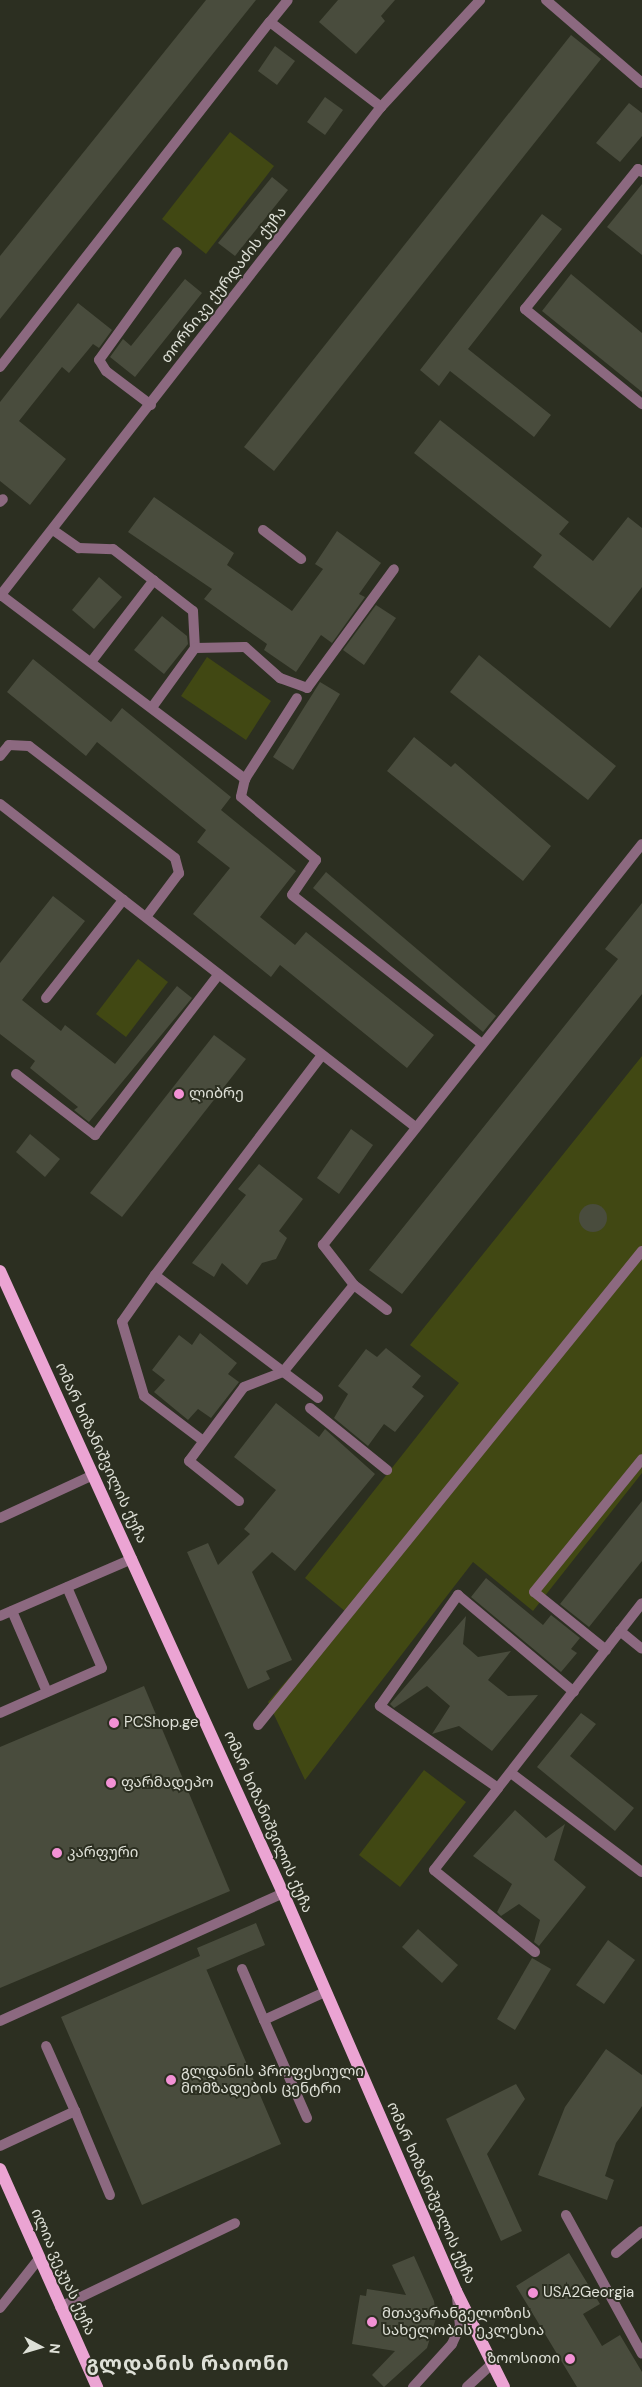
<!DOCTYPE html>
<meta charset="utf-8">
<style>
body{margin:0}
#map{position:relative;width:642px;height:2387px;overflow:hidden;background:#2c2f21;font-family:"DM Sans","Noto Sans Georgian",sans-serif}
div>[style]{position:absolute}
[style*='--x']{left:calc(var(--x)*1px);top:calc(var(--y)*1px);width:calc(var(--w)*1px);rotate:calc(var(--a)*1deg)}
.green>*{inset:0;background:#414813}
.building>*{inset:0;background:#494c3d}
.round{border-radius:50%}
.lane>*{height:10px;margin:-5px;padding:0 5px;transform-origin:5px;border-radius:5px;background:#8c6980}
.street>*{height:10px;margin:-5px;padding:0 5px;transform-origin:5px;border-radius:5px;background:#8c6980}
.primary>*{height:12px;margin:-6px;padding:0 6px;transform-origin:6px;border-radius:6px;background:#eba4d3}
.dots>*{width:14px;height:14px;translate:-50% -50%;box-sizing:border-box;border:2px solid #2c2f21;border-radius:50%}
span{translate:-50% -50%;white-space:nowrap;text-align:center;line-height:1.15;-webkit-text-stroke:4px #2c2f21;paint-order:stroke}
.street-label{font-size:15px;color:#dee0d7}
.poi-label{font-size:15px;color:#dee0d7}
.left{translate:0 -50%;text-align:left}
.right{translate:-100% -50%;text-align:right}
.district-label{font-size:20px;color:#dee0d7;font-weight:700;letter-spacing:1px}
.north{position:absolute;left:15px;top:2322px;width:50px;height:50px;-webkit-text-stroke:4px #2c2f21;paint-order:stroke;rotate:96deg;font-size:14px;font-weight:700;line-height:20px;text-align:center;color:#dee0d7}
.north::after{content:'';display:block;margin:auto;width:18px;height:22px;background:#dee0d7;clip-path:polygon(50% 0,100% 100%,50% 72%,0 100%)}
</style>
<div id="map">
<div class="green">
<i style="clip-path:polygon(230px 132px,274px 166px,206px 254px,162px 219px)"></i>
<i style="clip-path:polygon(207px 657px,271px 701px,246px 740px,181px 696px)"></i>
<i style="clip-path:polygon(138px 959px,168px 982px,126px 1037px,96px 1014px)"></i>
<i style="clip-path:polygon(642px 1056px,642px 1473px,533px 1611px,473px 1562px,305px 1780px,268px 1702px,346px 1612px,305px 1578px,459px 1383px,410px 1345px)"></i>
<i style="clip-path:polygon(424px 1770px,466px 1802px,400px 1887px,359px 1855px)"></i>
</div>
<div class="building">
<i style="clip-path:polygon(206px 0,256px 0,0 319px,0 256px)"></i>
<i style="clip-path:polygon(338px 0,395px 0,381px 16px,385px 21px,356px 54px,319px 22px)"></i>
<i style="clip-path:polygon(571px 35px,601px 59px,274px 471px,244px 447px)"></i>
<i style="clip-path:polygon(275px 46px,295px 61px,277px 85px,258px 71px)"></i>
<i style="clip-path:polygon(325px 97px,343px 110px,325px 135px,307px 122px)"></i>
<i style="clip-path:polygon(629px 103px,642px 113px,642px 136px,620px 162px,596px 143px)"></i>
<i style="clip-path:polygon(272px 177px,288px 190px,235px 256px,218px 243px)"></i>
<i style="clip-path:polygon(642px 184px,642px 255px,607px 227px)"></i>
<i style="clip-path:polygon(542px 214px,562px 229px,468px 349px,551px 415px,534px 437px,450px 371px,439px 386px,420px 370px)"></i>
<i style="clip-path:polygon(571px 274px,642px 333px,642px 392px,542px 311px)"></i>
<i style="clip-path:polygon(185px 279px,202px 293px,135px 377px,110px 357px,123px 339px,131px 346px)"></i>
<i style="clip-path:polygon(78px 303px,112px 330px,99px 348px,93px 344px,69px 373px,62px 367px,19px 421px,66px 459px,30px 505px,0 481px,0 402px)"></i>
<i style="clip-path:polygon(440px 420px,569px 522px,559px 534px,593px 561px,628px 517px,642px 528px,642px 587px,610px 628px,533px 567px,542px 555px,414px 453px)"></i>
<i style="clip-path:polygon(154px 497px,234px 553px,227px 565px,292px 611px,323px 569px,315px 564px,337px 531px,381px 563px,359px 594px,365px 597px,332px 643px,321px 635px,296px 672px,264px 650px,267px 644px,204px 599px,212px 589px,128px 532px)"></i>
<i style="clip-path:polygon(99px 577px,122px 597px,94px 629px,72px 610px)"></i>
<i style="clip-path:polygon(376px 605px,396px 618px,364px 665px,343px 650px)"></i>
<i style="clip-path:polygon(162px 616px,187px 636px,188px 644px,164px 674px,134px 650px)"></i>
<i style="clip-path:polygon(479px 655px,616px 766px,588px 800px,450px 692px)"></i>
<i style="clip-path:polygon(33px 659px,111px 722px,122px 708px,231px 797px,221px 810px,296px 871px,260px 917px,295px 945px,306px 932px,434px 1035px,407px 1068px,280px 965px,271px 977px,193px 914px,230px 868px,197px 842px,206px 830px,97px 742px,86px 756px,7px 692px)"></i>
<i style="clip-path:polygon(320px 682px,340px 694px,293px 770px,273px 757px)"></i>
<i style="clip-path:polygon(414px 737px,451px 767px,455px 763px,551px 846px,523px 881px,387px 771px)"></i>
<i style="clip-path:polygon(326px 872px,496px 1016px,483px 1032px,313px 888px)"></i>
<i style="clip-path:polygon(53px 896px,85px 921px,22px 1000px,61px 1031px,65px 1025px,115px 1064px,177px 986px,192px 998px,89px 1122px,74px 1110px,78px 1107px,30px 1068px,35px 1061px,0 1034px,0 963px)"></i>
<i style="clip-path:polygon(642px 903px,642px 994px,402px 1294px,369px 1270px,618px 959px,605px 949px)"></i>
<i style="clip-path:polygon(214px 1035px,246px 1059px,122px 1217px,90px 1193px)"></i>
<i style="clip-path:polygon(351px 1129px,373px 1145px,339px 1194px,317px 1178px)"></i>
<i style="clip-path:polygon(30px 1134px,60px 1159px,45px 1177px,16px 1152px)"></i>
<i style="clip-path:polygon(259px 1164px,303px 1199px,279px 1231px,287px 1238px,276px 1259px,262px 1263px,247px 1285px,222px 1263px,214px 1277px,192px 1263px,246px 1195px,238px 1189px)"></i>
<i class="round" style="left:579px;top:1204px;width:28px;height:28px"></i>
<i style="clip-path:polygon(200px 1333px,237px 1363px,228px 1374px,239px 1382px,211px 1418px,198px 1409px,188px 1420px,154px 1392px,165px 1380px,152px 1370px,179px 1335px,192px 1345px)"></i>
<i style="clip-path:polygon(386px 1348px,421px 1376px,412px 1387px,424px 1396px,395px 1432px,384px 1424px,368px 1446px,334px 1418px,348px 1394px,338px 1386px,366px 1349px,377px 1357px)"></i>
<i style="clip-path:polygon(276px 1403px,319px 1437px,325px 1429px,375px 1474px,295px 1571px,272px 1552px,252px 1572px,292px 1660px,266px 1671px,270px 1679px,248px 1689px,187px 1552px,208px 1543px,218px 1565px,250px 1534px,244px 1529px,276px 1490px,234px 1457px)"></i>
<i style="clip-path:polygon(642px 1501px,642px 1561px,589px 1627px,560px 1604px)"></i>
<i style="clip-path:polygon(486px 1578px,543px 1625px,551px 1615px,580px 1638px,571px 1649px,577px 1653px,561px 1672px,471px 1597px)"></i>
<i style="clip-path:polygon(466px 1616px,463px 1644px,478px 1657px,511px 1651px,488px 1680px,508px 1696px,538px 1695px,492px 1751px,459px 1726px,432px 1734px,450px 1706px,427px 1686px,394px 1708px,390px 1704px)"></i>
<i style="clip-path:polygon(144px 1686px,230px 1891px,0 1988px,0 1747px)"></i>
<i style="clip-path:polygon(581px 1713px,596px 1724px,570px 1756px,634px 1808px,615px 1831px,537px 1767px)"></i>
<i style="clip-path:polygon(515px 1810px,546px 1838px,565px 1824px,554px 1860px,586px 1887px,539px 1946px,534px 1942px,540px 1920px,519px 1904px,501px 1916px,497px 1912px,512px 1884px,473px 1856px)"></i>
<i style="clip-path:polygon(256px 1923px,265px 1945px,206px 1970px,204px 1964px,281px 2144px,142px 2205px,61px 2017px,200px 1956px,197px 1948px)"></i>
<i style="clip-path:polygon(418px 1929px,458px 1965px,442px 1983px,402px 1947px)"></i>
<i style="clip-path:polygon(608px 1940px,635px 1960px,604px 2004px,576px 1985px)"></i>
<i style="clip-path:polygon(532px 1958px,551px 1969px,515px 2030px,497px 2019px)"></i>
<i style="clip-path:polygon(606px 2049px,642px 2075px,642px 2106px,616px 2143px,605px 2176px,614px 2180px,607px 2200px,538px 2175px,565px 2107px)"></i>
<i style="clip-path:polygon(516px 2084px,525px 2099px,487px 2154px,522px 2231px,501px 2241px,446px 2119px)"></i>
<i style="clip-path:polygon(569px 2253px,600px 2304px,583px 2314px,602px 2346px,620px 2335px,642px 2372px,642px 2387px,577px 2387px,516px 2286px)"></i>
<i style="clip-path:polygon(414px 2256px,434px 2301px,436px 2318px,427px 2348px,384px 2387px,372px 2375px,395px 2351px,352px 2344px,360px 2295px,366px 2296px,367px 2289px,406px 2295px,392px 2265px)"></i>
</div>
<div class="lane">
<i style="--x:270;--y:22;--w:28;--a:-51"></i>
<i style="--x:642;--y:172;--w:5;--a:-143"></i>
<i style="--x:638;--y:169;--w:180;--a:128.9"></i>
<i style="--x:525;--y:309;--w:151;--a:39.1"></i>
<i style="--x:0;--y:367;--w:438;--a:-52"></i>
<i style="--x:270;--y:22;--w:140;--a:37.4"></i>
<i style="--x:151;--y:405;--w:56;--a:-142.9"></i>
<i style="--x:106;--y:371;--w:13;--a:-122"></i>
<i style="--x:99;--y:360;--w:133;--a:-54.2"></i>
<i style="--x:0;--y:502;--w:4;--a:-45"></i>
<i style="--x:53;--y:530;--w:32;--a:35"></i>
<i style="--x:79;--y:548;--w:34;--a:2"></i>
<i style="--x:113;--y:549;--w:101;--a:37.8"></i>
<i style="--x:193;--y:611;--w:37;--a:87"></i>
<i style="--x:263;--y:530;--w:48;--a:37.3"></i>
<i style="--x:1;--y:595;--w:306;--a:37"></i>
<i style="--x:245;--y:779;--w:18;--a:103"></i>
<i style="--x:241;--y:797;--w:98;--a:40"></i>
<i style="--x:316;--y:860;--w:42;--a:124.4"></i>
<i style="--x:292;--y:895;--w:240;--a:38.1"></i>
<i style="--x:91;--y:662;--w:103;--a:-52.5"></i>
<i style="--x:153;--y:706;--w:72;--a:-54.1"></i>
<i style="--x:195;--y:648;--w:50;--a:-1.1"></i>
<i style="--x:245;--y:647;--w:47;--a:41.5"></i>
<i style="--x:280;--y:678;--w:29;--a:20"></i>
<i style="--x:307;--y:688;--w:147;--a:-53.8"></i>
<i style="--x:0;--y:756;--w:14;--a:-51"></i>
<i style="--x:9;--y:745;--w:20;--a:3"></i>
<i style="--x:29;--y:746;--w:184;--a:37.5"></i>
<i style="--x:175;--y:858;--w:16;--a:75"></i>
<i style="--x:179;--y:873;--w:55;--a:126.9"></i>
<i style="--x:245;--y:779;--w:96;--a:-57.3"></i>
<i style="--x:0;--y:804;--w:524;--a:37.87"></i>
<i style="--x:46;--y:998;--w:125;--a:-51.8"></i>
<i style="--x:16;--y:1074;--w:100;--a:37.7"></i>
<i style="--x:95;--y:1135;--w:203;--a:-52.4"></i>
<i style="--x:155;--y:1275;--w:57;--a:125.1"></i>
<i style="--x:122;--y:1322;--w:77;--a:73.4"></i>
<i style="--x:144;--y:1396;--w:73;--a:37.2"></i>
<i style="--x:387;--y:1310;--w:41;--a:-142.9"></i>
<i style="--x:354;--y:1285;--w:51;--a:-127.8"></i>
<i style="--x:323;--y:1245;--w:512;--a:-51.5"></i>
<i style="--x:318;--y:1398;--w:204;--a:-143"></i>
<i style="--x:155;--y:1275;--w:276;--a:-52.8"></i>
<i style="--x:310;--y:1408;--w:99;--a:38.8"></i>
<i style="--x:239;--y:1501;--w:64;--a:-141.3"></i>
<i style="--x:189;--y:1461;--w:92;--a:-53.4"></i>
<i style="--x:244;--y:1387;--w:42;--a:-21"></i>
<i style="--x:283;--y:1372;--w:112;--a:-50.8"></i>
<i style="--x:0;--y:1518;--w:102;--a:-24.8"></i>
<i style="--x:12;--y:1611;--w:88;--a:66.6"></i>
<i style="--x:0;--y:1616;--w:144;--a:-23.4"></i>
<i style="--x:620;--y:1631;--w:28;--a:39"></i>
<i style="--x:0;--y:1713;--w:111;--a:-23.8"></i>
<i style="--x:102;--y:1668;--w:88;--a:-113.4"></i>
<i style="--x:511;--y:1773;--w:164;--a:37.1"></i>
<i style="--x:498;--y:1788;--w:234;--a:-52.1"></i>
<i style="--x:535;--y:1952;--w:130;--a:-140.9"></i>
<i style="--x:434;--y:1870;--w:104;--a:-52"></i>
<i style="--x:498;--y:1788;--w:144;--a:-145.2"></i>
<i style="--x:380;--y:1706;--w:136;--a:-54.9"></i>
<i style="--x:458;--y:1595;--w:151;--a:39.9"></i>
<i style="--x:242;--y:1969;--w:56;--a:66.7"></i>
<i style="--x:0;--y:2021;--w:311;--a:-24.3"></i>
<i style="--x:75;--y:2111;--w:91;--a:67.4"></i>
<i style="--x:307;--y:2118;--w:107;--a:-113.7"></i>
<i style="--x:264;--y:2020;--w:67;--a:-24.7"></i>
<i style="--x:0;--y:2146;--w:83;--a:-25"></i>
<i style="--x:75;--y:2111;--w:71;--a:-114"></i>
<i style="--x:566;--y:2215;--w:158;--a:61.3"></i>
<i style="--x:616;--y:2253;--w:34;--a:-40"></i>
<i style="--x:60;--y:2307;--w:194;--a:-25.6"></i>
<i style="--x:0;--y:2308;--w:61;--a:-51.6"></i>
</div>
<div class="street">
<i style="--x:546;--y:0;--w:127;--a:40.8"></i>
<i style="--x:0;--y:596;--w:620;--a:-52.08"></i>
<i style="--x:381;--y:107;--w:146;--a:-47.2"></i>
<i style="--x:606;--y:1650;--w:92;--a:-141.1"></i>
<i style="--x:534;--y:1592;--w:171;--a:-50.9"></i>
<i style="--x:258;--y:1725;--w:610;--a:-50.99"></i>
<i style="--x:413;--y:2387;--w:58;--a:-47.8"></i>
<i style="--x:452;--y:2344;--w:20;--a:-66"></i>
<i style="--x:460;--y:2326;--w:29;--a:-96"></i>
<i style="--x:467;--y:2387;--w:34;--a:-43"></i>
</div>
<div class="primary">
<i style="--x:0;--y:1271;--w:683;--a:65.54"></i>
<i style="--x:283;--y:1893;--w:434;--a:66.5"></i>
<i style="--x:456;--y:2291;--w:107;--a:63.4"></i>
<i style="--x:0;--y:2169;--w:239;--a:66"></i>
</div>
<div class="dots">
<i style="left:179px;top:1094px;background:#f391d5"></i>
<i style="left:114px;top:1723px;background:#f391d5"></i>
<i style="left:111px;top:1783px;background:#f391d5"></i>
<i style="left:57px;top:1853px;background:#f391d5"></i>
<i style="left:171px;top:2080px;background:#f391d5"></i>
<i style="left:533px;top:2293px;background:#f391d5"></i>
<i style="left:372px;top:2322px;background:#f391d5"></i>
<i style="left:570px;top:2359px;background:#f391d5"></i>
</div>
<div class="street-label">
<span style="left:224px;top:285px;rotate:-52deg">თორნიკე ქურდაძის ქუჩა</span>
<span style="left:101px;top:1453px;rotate:65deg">ომარ ხიზანიშვილის ქუჩა</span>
<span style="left:268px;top:1822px;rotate:66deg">ომარ ხიზანიშვილის ქუჩა</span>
<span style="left:431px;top:2193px;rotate:66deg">ომარ ხიზანიშვილის ქუჩა</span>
<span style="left:63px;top:2272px;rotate:66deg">ილია ვეკუას ქუჩა</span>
</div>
<div class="poi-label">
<span class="left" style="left:189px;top:1094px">ლიბრე</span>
<span class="left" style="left:124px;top:1723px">PCShop.ge</span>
<span class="left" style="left:121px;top:1783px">ფარმადეპო</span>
<span class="left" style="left:67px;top:1853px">კარფური</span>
<span class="left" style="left:181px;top:2080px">გლდანის პროფესიული<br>მომზადების ცენტრი</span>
<span class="left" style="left:543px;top:2293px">USA2Georgia</span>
<span class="left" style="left:382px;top:2322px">მთავარანგელოზის<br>სახელობის ეკლესია</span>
<span class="right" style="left:560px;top:2359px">ზოოსითი</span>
</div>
<div class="district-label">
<span style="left:188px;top:2363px">გლდანის რაიონი</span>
</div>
<div class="north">N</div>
</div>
